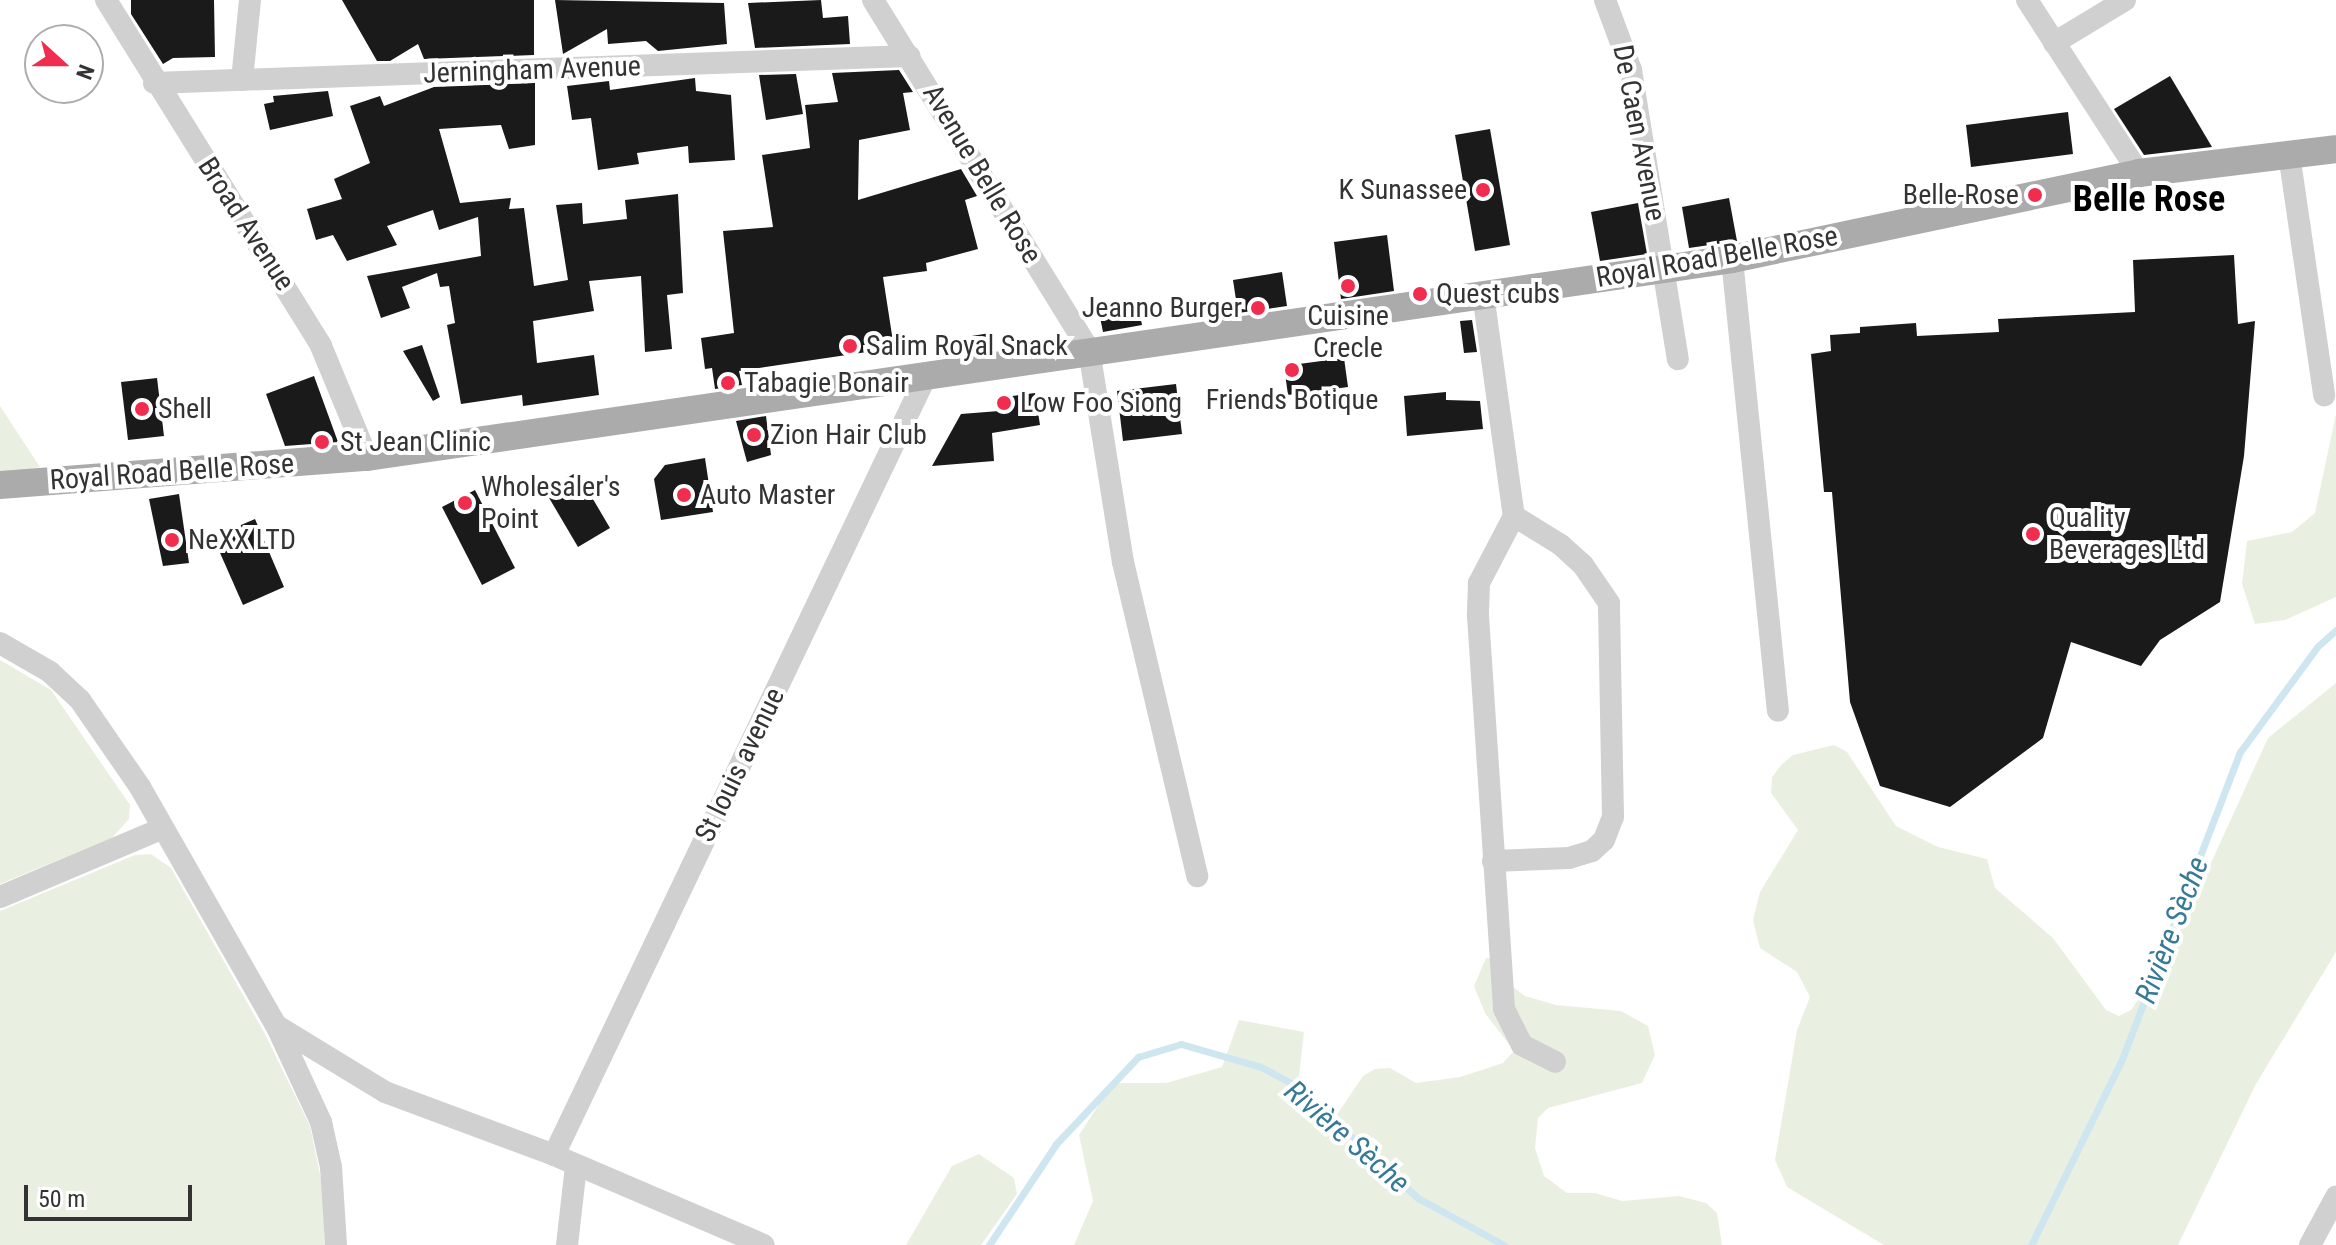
<!DOCTYPE html>
<meta charset="utf-8">
<style>
body{margin:0}
#map{position:relative;width:2336px;height:1245px;overflow:hidden;background:#fff;font-family:"Roboto Condensed",sans-serif}
div>[style]{position:absolute}
[style*='--x']{left:calc(var(--x)*1px);top:calc(var(--y)*1px);width:calc(var(--w)*1px);rotate:calc(var(--a)*1deg)}
.green>*{inset:0;background:#eaf0e1}
.stream>*{height:7px;margin:-3.5px;padding:0 3.5px;transform-origin:3.5px;border-radius:3.5px;background:#cde6f0}
.building>*{inset:0;background:#1a1a1a}
.minor>*{height:22px;margin:-11px;padding:0 11px;transform-origin:11px;border-radius:11px;background:#d0d0d0}
.major>*{height:28px;margin:-14px;padding:0 14px;transform-origin:14px;border-radius:14px;background:#ababab}
.dots>*{width:22px;height:22px;translate:-50% -50%;box-sizing:border-box;border:4px solid #fff;border-radius:50%}
span{translate:-50% -50%;white-space:nowrap;text-align:center;line-height:1.15;-webkit-text-stroke:8px #fff;paint-order:stroke}
.street-label{font-size:28px;color:#333}
.poi-label{font-size:28px;color:#333}
.right{translate:-100% -50%;text-align:right}
.left{translate:0 -50%;text-align:left}
.water-label{font-size:30px;color:#377a96;font-style:italic}
.district-label{font-size:36px;color:#000;font-weight:700}
.north{position:absolute;left:24px;top:24px;width:80px;height:80px;box-sizing:border-box;background:#fff;border:2px solid #adadad;border-radius:50%;rotate:111deg;font-size:22px;font-weight:700;line-height:32px;text-align:center;color:#333}
.north::after{content:'';display:block;margin:auto;width:28px;height:36px;background:#f12d4f;clip-path:polygon(50% 0,100% 100%,50% 72%,0 100%)}
.scale{position:absolute;left:24px;top:1185px;width:168px;height:36px;box-sizing:border-box;border:4px solid #333;border-top:0;padding-left:10px;font-size:24px;line-height:28px;white-space:nowrap;color:#333;-webkit-text-stroke:6px #fff;paint-order:stroke}
</style>
<div id="map">
<div class="green">
<i style="clip-path:polygon(0 406px,40px 467px,0 475px)"></i>
<i style="clip-path:polygon(2336px 414px,2336px 597px,2285px 620px,2255px 624px,2242px 584px,2247px 541px,2292px 532px,2315px 513px)"></i>
<i style="clip-path:polygon(0 660px,51px 690px,130px 805px,129px 819px,112px 838px,0 884px)"></i>
<i style="clip-path:polygon(2336px 683px,2336px 952px,2256px 1084px,2178px 1245px,1884px 1245px,1787px 1187px,1775px 1160px,1797px 1030px,1810px 997px,1797px 972px,1760px 948px,1753px 920px,1760px 892px,1798px 830px,1771px 793px,1772px 777px,1782px 764px,1793px 755px,1834px 745px,1847px 752px,1896px 826px,1938px 847px,1987px 859px,1995px 888px,2053px 938px,2106px 1010px,2119px 1016px,2131px 1010px,2167px 959px,2268px 738px)"></i>
<i style="clip-path:polygon(151px 854px,171px 868px,264px 1032px,310px 1126px,323px 1189px,325px 1245px,0 1245px,0 911px,135px 855px)"></i>
<i style="clip-path:polygon(1486px 958px,1500px 959px,1513px 987px,1525px 996px,1556px 1005px,1621px 1011px,1648px 1026px,1655px 1055px,1642px 1083px,1548px 1108px,1538px 1118px,1535px 1148px,1544px 1176px,1567px 1193px,1595px 1193px,1622px 1201px,1679px 1196px,1706px 1203px,1717px 1213px,1722px 1245px,1074px 1245px,1093px 1201px,1079px 1135px,1109px 1089px,1120px 1083px,1166px 1083px,1222px 1067px,1239px 1020px,1304px 1032px,1297px 1094px,1300px 1111px,1313px 1120px,1327px 1122px,1338px 1113px,1363px 1076px,1375px 1069px,1390px 1068px,1416px 1083px,1460px 1077px,1503px 1063px,1514px 1051px,1485px 1013px,1474px 986px)"></i>
<i style="clip-path:polygon(979px 1154px,1014px 1178px,1017px 1194px,981px 1245px,906px 1245px,952px 1166px)"></i>
</div>
<div class="stream">
<i style="--x:989;--y:1245;--w:121;--a:-56.4"></i>
<i style="--x:1056;--y:1144;--w:120;--a:-46.7"></i>
<i style="--x:1138;--y:1057;--w:45;--a:-16.8"></i>
<i style="--x:1181;--y:1044;--w:83;--a:16"></i>
<i style="--x:1261;--y:1067;--w:40;--a:28"></i>
<i style="--x:1296;--y:1086;--w:166;--a:42.6"></i>
<i style="--x:1418;--y:1198;--w:98;--a:28.7"></i>
<i style="--x:2031;--y:1245;--w:207;--a:-63.9"></i>
<i style="--x:2122;--y:1059;--w:329;--a:-69"></i>
<i style="--x:2240;--y:752;--w:130;--a:-53.7"></i>
<i style="--x:2317;--y:647;--w:25;--a:-42"></i>
</div>
<div class="building">
<i style="clip-path:polygon(131px 0,214px 0,215px 57px,173px 58px,163px 64px,131px 14px)"></i>
<i style="clip-path:polygon(342px 0,534px 0,534px 55px,424px 59px,418px 44px,390px 61px,377px 61px)"></i>
<i style="clip-path:polygon(555px 0,724px 3px,727px 44px,658px 51px,646px 41px,608px 44px,607px 29px,563px 54px)"></i>
<i style="clip-path:polygon(821px 0,823px 18px,848px 16px,850px 44px,755px 48px,748px 3px)"></i>
<i style="clip-path:polygon(899px 70px,913px 92px,903px 93px,910px 130px,859px 140px,858px 200px,961px 169px,977px 196px,965px 200px,978px 249px,926px 263px,927px 271px,883px 277px,894px 348px,739px 371px,742px 385px,715px 389px,712px 368px,705px 369px,701px 338px,734px 333px,723px 231px,773px 227px,762px 155px,810px 148px,805px 105px,838px 102px,832px 73px)"></i>
<i style="clip-path:polygon(796px 74px,803px 114px,766px 120px,759px 75px)"></i>
<i style="clip-path:polygon(2170px 76px,2212px 147px,2144px 155px,2114px 109px)"></i>
<i style="clip-path:polygon(695px 78px,696px 91px,731px 95px,735px 160px,689px 163px,688px 146px,637px 153px,639px 164px,598px 170px,591px 118px,572px 120px,567px 86px,609px 81px,610px 90px)"></i>
<i style="clip-path:polygon(535px 83px,535px 145px,509px 149px,501px 125px,439px 129px,460px 203px,511px 198px,509px 209px,524px 208px,534px 286px,568px 280px,556px 205px,582px 203px,583px 224px,627px 219px,625px 200px,678px 194px,683px 293px,667px 295px,672px 349px,645px 352px,641px 276px,589px 281px,594px 311px,533px 321px,537px 363px,594px 355px,599px 395px,523px 406px,522px 395px,461px 404px,447px 325px,455px 323px,449px 286px,440px 287px,437px 273px,402px 287px,410px 308px,381px 318px,367px 276px,481px 256px,478px 217px,439px 230px,433px 210px,387px 226px,397px 245px,347px 261px,333px 235px,316px 240px,307px 209px,342px 199px,334px 179px,370px 163px,350px 106px,380px 96px,384px 106px,434px 87px)"></i>
<i style="clip-path:polygon(328px 91px,333px 116px,270px 130px,264px 104px,274px 102px,273px 96px)"></i>
<i style="clip-path:polygon(2068px 112px,2073px 154px,1971px 167px,1966px 125px)"></i>
<i style="clip-path:polygon(1490px 129px,1510px 245px,1475px 251px,1455px 135px)"></i>
<i style="clip-path:polygon(1729px 198px,1737px 241px,1689px 248px,1682px 207px)"></i>
<i style="clip-path:polygon(1638px 203px,1647px 254px,1600px 261px,1591px 212px)"></i>
<i style="clip-path:polygon(1387px 235px,1394px 291px,1341px 299px,1334px 242px)"></i>
<i style="clip-path:polygon(2234px 255px,2238px 324px,2255px 321px,2244px 456px,2220px 602px,2160px 640px,2141px 666px,2071px 642px,2043px 738px,1950px 807px,1880px 786px,1850px 702px,1832px 492px,1824px 492px,1811px 354px,1831px 351px,1830px 335px,1860px 333px,1860px 327px,1916px 323px,1917px 336px,1999px 332px,1998px 319px,2135px 312px,2133px 260px)"></i>
<i style="clip-path:polygon(1282px 272px,1287px 306px,1238px 313px,1233px 280px)"></i>
<i style="clip-path:polygon(1137px 300px,1142px 325px,1103px 332px,1098px 307px)"></i>
<i style="clip-path:polygon(1472px 320px,1477px 352px,1464px 353px,1460px 321px)"></i>
<i style="clip-path:polygon(990px 333px,993px 349px,944px 356px,941px 341px)"></i>
<i style="clip-path:polygon(422px 345px,440px 397px,433px 401px,403px 351px)"></i>
<i style="clip-path:polygon(1344px 358px,1348px 387px,1288px 395px,1284px 366px)"></i>
<i style="clip-path:polygon(314px 376px,338px 442px,285px 446px,266px 394px)"></i>
<i style="clip-path:polygon(157px 378px,164px 436px,128px 440px,121px 382px)"></i>
<i style="clip-path:polygon(1176px 384px,1182px 434px,1123px 441px,1117px 391px)"></i>
<i style="clip-path:polygon(1446px 392px,1446px 400px,1480px 401px,1483px 429px,1407px 436px,1404px 396px)"></i>
<i style="clip-path:polygon(1035px 393px,1040px 425px,992px 433px,994px 461px,932px 466px,961px 414px,999px 411px,997px 398px)"></i>
<i style="clip-path:polygon(766px 416px,771px 455px,747px 462px,736px 421px)"></i>
<i style="clip-path:polygon(705px 458px,713px 512px,661px 520px,654px 479px,665px 465px)"></i>
<i style="clip-path:polygon(577px 472px,610px 528px,578px 547px,545px 491px)"></i>
<i style="clip-path:polygon(475px 490px,515px 568px,482px 585px,442px 507px)"></i>
<i style="clip-path:polygon(179px 494px,189px 563px,163px 566px,149px 499px)"></i>
<i style="clip-path:polygon(255px 519px,284px 587px,243px 605px,213px 537px)"></i>
</div>
<div class="minor">
<i style="--x:106;--y:0;--w:407;--a:58.1"></i>
<i style="--x:321;--y:346;--w:120;--a:67.5"></i>
<i style="--x:873;--y:0;--w:411;--a:58.3"></i>
<i style="--x:1089;--y:350;--w:215;--a:80.9"></i>
<i style="--x:1123;--y:562;--w:323;--a:76.7"></i>
<i style="--x:1605;--y:0;--w:75;--a:69.6"></i>
<i style="--x:1631;--y:70;--w:293;--a:80.8"></i>
<i style="--x:2027;--y:0;--w:206;--a:57.1"></i>
<i style="--x:2054;--y:43;--w:83;--a:-31.2"></i>
<i style="--x:242;--y:80;--w:80;--a:-84.3"></i>
<i style="--x:154;--y:83;--w:756;--a:-2.05"></i>
<i style="--x:2289;--y:154;--w:244;--a:81.7"></i>
<i style="--x:1732;--y:259;--w:454;--a:84.2"></i>
<i style="--x:1483;--y:294;--w:224;--a:82.1"></i>
<i style="--x:1514;--y:516;--w:76;--a:117.6"></i>
<i style="--x:1479;--y:583;--w:33;--a:92"></i>
<i style="--x:1478;--y:616;--w:394;--a:86.2"></i>
<i style="--x:1504;--y:1009;--w:40;--a:63.4"></i>
<i style="--x:1522;--y:1045;--w:37;--a:27"></i>
<i style="--x:0;--y:643;--w:58;--a:30.1"></i>
<i style="--x:50;--y:672;--w:41;--a:43"></i>
<i style="--x:80;--y:700;--w:106;--a:55.4"></i>
<i style="--x:140;--y:787;--w:274;--a:60.3"></i>
<i style="--x:276;--y:1025;--w:107;--a:65.1"></i>
<i style="--x:321;--y:1122;--w:46;--a:77.5"></i>
<i style="--x:331;--y:1167;--w:78;--a:86.3"></i>
<i style="--x:1493;--y:861;--w:76;--a:-2.3"></i>
<i style="--x:1569;--y:858;--w:24;--a:-17"></i>
<i style="--x:1592;--y:851;--w:16;--a:-43"></i>
<i style="--x:1604;--y:840;--w:25;--a:-69"></i>
<i style="--x:1613;--y:817;--w:214;--a:-91.1"></i>
<i style="--x:1609;--y:603;--w:46;--a:-124.4"></i>
<i style="--x:1583;--y:565;--w:30;--a:-138"></i>
<i style="--x:1561;--y:545;--w:55;--a:-148.3"></i>
<i style="--x:0;--y:897;--w:175;--a:-22.9"></i>
<i style="--x:277;--y:1026;--w:127;--a:31.4"></i>
<i style="--x:385;--y:1092;--w:180;--a:20.4"></i>
<i style="--x:554;--y:1155;--w:228;--a:23.2"></i>
<i style="--x:554;--y:1155;--w:865;--a:-64.47"></i>
<i style="--x:567;--y:1245;--w:80;--a:-83.5"></i>
<i style="--x:2310;--y:1245;--w:55;--a:-61.6"></i>
</div>
<div class="major">
<i style="--x:0;--y:485;--w:368;--a:-4.4"></i>
<i style="--x:367;--y:457;--w:1379;--a:-8.25"></i>
<i style="--x:1732;--y:259;--w:416;--a:-11.9"></i>
<i style="--x:2139;--y:173;--w:198;--a:-6.9"></i>
</div>
<div class="dots">
<i style="left:1483px;top:190px;background:#f12d4f"></i>
<i style="left:2035px;top:195px;background:#f12d4f"></i>
<i style="left:1348px;top:286px;background:#f12d4f"></i>
<i style="left:1420px;top:294px;background:#f12d4f"></i>
<i style="left:1258px;top:308px;background:#f12d4f"></i>
<i style="left:850px;top:346px;background:#f12d4f"></i>
<i style="left:1292px;top:370px;background:#f12d4f"></i>
<i style="left:728px;top:383px;background:#f12d4f"></i>
<i style="left:1004px;top:403px;background:#f12d4f"></i>
<i style="left:142px;top:409px;background:#f12d4f"></i>
<i style="left:754px;top:435px;background:#f12d4f"></i>
<i style="left:322px;top:442px;background:#f12d4f"></i>
<i style="left:684px;top:495px;background:#f12d4f"></i>
<i style="left:465px;top:503px;background:#f12d4f"></i>
<i style="left:2033px;top:534px;background:#f12d4f"></i>
<i style="left:172px;top:540px;background:#f12d4f"></i>
</div>
<div class="street-label">
<span style="left:532px;top:70px;rotate:-2deg">Jerningham Avenue</span>
<span style="left:1639px;top:133px;rotate:79deg">De Caen Avenue</span>
<span style="left:982px;top:174px;rotate:59deg">Avenue Belle Rose</span>
<span style="left:246px;top:224px;rotate:57deg">Broad Avenue</span>
<span style="left:1717px;top:257px;rotate:-10deg">Royal Road Belle Rose</span>
<span style="left:172px;top:472px;rotate:-4deg">Royal Road Belle Rose</span>
<span style="left:740px;top:765px;rotate:-64deg">St louis avenue</span>
</div>
<div class="poi-label">
<span class="right" style="left:1467px;top:190px">K Sunassee</span>
<span class="right" style="left:2019px;top:195px">Belle-Rose</span>
<span class="left" style="left:1436px;top:294px">Quest cubs</span>
<span class="right" style="left:1242px;top:308px">Jeanno Burger</span>
<span style="left:1348px;top:332px">Cuisine<br>Crecle</span>
<span class="left" style="left:866px;top:346px">Salim Royal Snack</span>
<span class="left" style="left:744px;top:383px">Tabagie Bonair</span>
<span style="left:1292px;top:400px">Friends Botique</span>
<span class="left" style="left:1020px;top:403px">Low Foo Siong</span>
<span class="left" style="left:158px;top:409px">Shell</span>
<span class="left" style="left:770px;top:435px">Zion Hair Club</span>
<span class="left" style="left:340px;top:442px">St Jean Clinic</span>
<span class="left" style="left:481px;top:503px">Wholesaler's<br>Point</span>
<span class="left" style="left:700px;top:495px">Auto Master</span>
<span class="left" style="left:2049px;top:534px">Quality<br>Beverages Ltd</span>
<span class="left" style="left:188px;top:540px">NeXX LTD</span>
</div>
<div class="water-label">
<span style="left:2172px;top:930px;rotate:-69deg">Rivière Sèche</span>
<span style="left:1347px;top:1137px;rotate:41deg">Rivière Sèche</span>
</div>
<div class="district-label">
<span style="left:2149px;top:200px">Belle Rose</span>
</div>
<div class="north">N</div>
<div class="scale">50 m</div>
</div>
